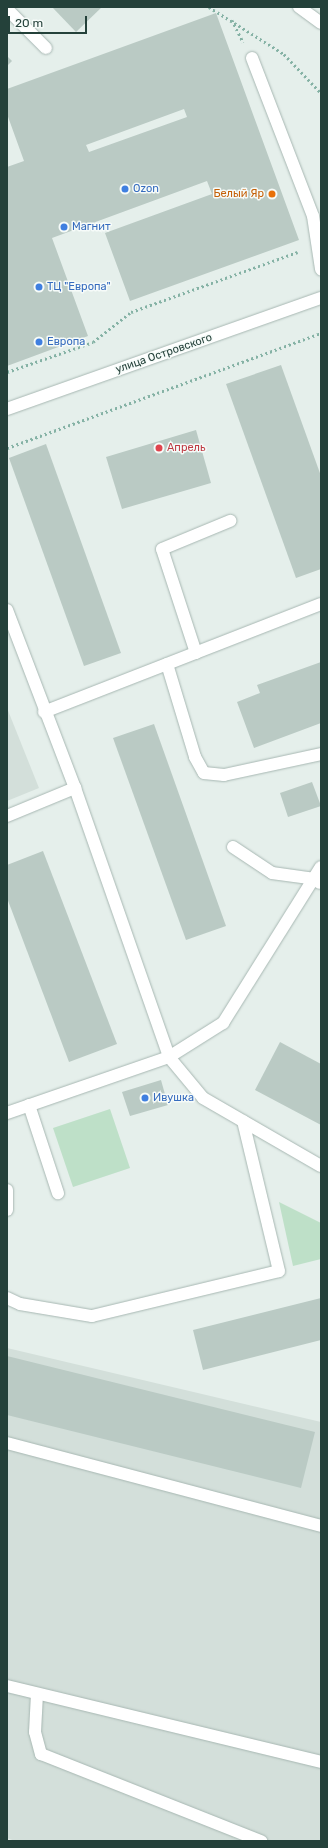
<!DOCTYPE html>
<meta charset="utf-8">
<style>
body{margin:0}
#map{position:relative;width:328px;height:1848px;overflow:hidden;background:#e5efeb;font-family:Rubik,sans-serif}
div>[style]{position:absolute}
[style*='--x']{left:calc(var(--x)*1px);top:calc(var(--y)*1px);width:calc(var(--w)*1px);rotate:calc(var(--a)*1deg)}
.built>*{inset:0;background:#d3dfda}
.green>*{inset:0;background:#bee0c8}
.building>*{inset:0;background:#bacac4}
.path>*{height:2.5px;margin-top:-1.25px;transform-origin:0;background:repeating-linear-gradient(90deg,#85b2a5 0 2px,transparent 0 5px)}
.roads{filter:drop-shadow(0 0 1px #a7b7b2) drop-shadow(0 0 1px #a7b7b2)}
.service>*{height:12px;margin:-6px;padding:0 6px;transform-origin:6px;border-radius:6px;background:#fff}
.minor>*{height:12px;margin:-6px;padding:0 6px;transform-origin:6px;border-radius:6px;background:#fff}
.tertiary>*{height:12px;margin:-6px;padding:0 6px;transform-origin:6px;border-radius:6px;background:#fff}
.dots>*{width:11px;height:11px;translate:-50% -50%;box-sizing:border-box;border:2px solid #f6fbf9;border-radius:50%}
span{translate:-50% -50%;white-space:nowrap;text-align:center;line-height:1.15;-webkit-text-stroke:3px #f6fbf9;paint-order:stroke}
.shop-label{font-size:11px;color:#366cbe}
.left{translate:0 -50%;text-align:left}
.food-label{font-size:11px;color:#c56008}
.right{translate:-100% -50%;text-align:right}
.street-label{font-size:11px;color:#24413a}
.health-label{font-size:11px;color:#be3a42}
.frame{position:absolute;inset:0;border:8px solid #24413a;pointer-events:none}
.scale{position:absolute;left:8px;top:16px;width:79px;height:18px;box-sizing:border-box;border:2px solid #24413a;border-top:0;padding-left:5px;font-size:12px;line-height:14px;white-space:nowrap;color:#24413a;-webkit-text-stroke:3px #f6fbf9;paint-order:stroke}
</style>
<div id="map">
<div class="built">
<i style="clip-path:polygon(7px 708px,39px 788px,7px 801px)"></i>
<i style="clip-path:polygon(7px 1348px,321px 1422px,321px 1841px,15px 1841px,7px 1838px)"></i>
</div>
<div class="green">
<i style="clip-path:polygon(110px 1109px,130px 1168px,73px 1187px,53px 1128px)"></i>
<i style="clip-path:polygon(279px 1202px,321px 1223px,321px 1259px,293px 1266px)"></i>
</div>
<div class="building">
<i style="clip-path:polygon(52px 7px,102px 7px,76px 32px)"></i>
<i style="clip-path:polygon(evenodd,216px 13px,299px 240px,130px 301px,105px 233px,212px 194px,207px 181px,52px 238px,88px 336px,7px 366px,7px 167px,24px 161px,7px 114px,7px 89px,216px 13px,184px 109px,187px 117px,89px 152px,86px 145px,184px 109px)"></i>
<i style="clip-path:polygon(7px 56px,12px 61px,7px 66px)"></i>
<i style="clip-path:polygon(281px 365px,321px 476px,321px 569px,296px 578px,226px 384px)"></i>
<i style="clip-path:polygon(196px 430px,211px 483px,122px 509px,106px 457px)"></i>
<i style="clip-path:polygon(46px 444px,121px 653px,84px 666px,9px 458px)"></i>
<i style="clip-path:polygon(321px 662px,321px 723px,254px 748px,237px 702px,260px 693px,257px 685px)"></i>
<i style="clip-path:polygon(154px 724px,226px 926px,186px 940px,113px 738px)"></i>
<i style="clip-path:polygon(312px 782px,321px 806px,288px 817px,280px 793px)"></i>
<i style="clip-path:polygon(43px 851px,117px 1044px,69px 1062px,7px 898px,7px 865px)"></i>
<i style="clip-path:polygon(280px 1042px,321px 1064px,321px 1125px,255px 1090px)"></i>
<i style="clip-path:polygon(161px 1080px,168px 1105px,130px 1116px,122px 1092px)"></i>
<i style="clip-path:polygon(321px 1298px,321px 1340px,203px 1370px,193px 1330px)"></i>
<i style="clip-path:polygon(7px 1356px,315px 1432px,301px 1488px,7px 1415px)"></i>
</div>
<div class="path">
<i style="--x:209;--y:7;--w:89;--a:32.1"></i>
<i style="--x:284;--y:54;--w:54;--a:46.5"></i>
<i style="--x:232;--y:20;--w:25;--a:63"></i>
<i style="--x:7;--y:372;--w:91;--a:-19.2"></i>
<i style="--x:93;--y:342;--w:48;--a:-38.3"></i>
<i style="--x:131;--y:312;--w:177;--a:-19.8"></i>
<i style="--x:7;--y:448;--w:334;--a:-20.1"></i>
</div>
<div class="roads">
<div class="service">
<i style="--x:7;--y:9;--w:55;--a:45"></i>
<i style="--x:252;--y:58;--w:169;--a:68.9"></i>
<i style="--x:313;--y:216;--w:54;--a:81.4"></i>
<i style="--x:196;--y:653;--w:109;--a:-108.1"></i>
<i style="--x:162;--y:549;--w:74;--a:-22.4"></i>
<i style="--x:167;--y:664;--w:97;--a:73.2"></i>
<i style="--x:195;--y:757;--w:18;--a:61"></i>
<i style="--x:204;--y:773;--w:20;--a:6"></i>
<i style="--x:224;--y:775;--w:99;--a:-12.2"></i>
<i style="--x:44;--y:712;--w:297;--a:-21.3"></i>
<i style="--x:7;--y:816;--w:74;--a:-22.4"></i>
<i style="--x:233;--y:847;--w:47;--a:33.7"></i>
<i style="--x:272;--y:873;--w:43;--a:7.9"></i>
<i style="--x:315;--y:879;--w:6;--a:39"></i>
<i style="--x:169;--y:1057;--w:53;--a:50.3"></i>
<i style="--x:203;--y:1098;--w:136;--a:30"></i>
<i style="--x:29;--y:1105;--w:93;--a:71.8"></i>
<i style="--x:7;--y:1113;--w:171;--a:-19.1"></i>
<i style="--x:169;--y:1057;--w:64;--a:-32.2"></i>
<i style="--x:223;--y:1023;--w:184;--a:-57.9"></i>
<i style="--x:7;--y:1190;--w:20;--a:90"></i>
<i style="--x:7;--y:1298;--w:14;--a:25"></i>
<i style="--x:20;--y:1304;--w:73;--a:9.5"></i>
<i style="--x:92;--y:1316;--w:192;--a:-13.5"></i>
<i style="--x:279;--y:1271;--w:154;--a:-103.5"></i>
<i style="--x:7;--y:1443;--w:325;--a:14.8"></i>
<i style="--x:7;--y:1686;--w:323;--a:13.6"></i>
<i style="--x:37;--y:1694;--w:38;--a:93"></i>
<i style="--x:35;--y:1732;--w:23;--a:75"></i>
<i style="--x:41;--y:1754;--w:237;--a:21.6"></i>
</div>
<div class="minor">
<i style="--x:7;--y:610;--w:191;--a:69.1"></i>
<i style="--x:75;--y:788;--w:285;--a:70.7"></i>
</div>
<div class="tertiary">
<i style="--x:299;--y:7;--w:27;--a:36"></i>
<i style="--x:7;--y:409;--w:333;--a:-19.5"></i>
</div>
</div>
<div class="dots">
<i style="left:125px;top:189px;background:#3f7fe0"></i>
<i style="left:272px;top:194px;background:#e8710a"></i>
<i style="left:64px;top:227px;background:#3f7fe0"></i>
<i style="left:39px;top:287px;background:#3f7fe0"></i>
<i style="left:39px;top:342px;background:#3f7fe0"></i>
<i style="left:159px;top:448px;background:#e0444e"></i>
<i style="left:145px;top:1098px;background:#3f7fe0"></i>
</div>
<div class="shop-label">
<span class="left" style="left:133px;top:189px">Ozon</span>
<span class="left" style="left:72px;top:227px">Магнит</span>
<span class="left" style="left:47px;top:287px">ТЦ "Европа"</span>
<span class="left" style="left:47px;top:342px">Европа</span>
<span class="left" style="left:153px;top:1098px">Ивушка</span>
</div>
<div class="food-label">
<span class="right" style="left:264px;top:194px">Белый Яр</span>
</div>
<div class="street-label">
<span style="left:164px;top:354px;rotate:-19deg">улица Островского</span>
</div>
<div class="health-label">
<span class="left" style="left:167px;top:448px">Апрель</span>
</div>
<div class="frame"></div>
<div class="scale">20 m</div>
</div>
